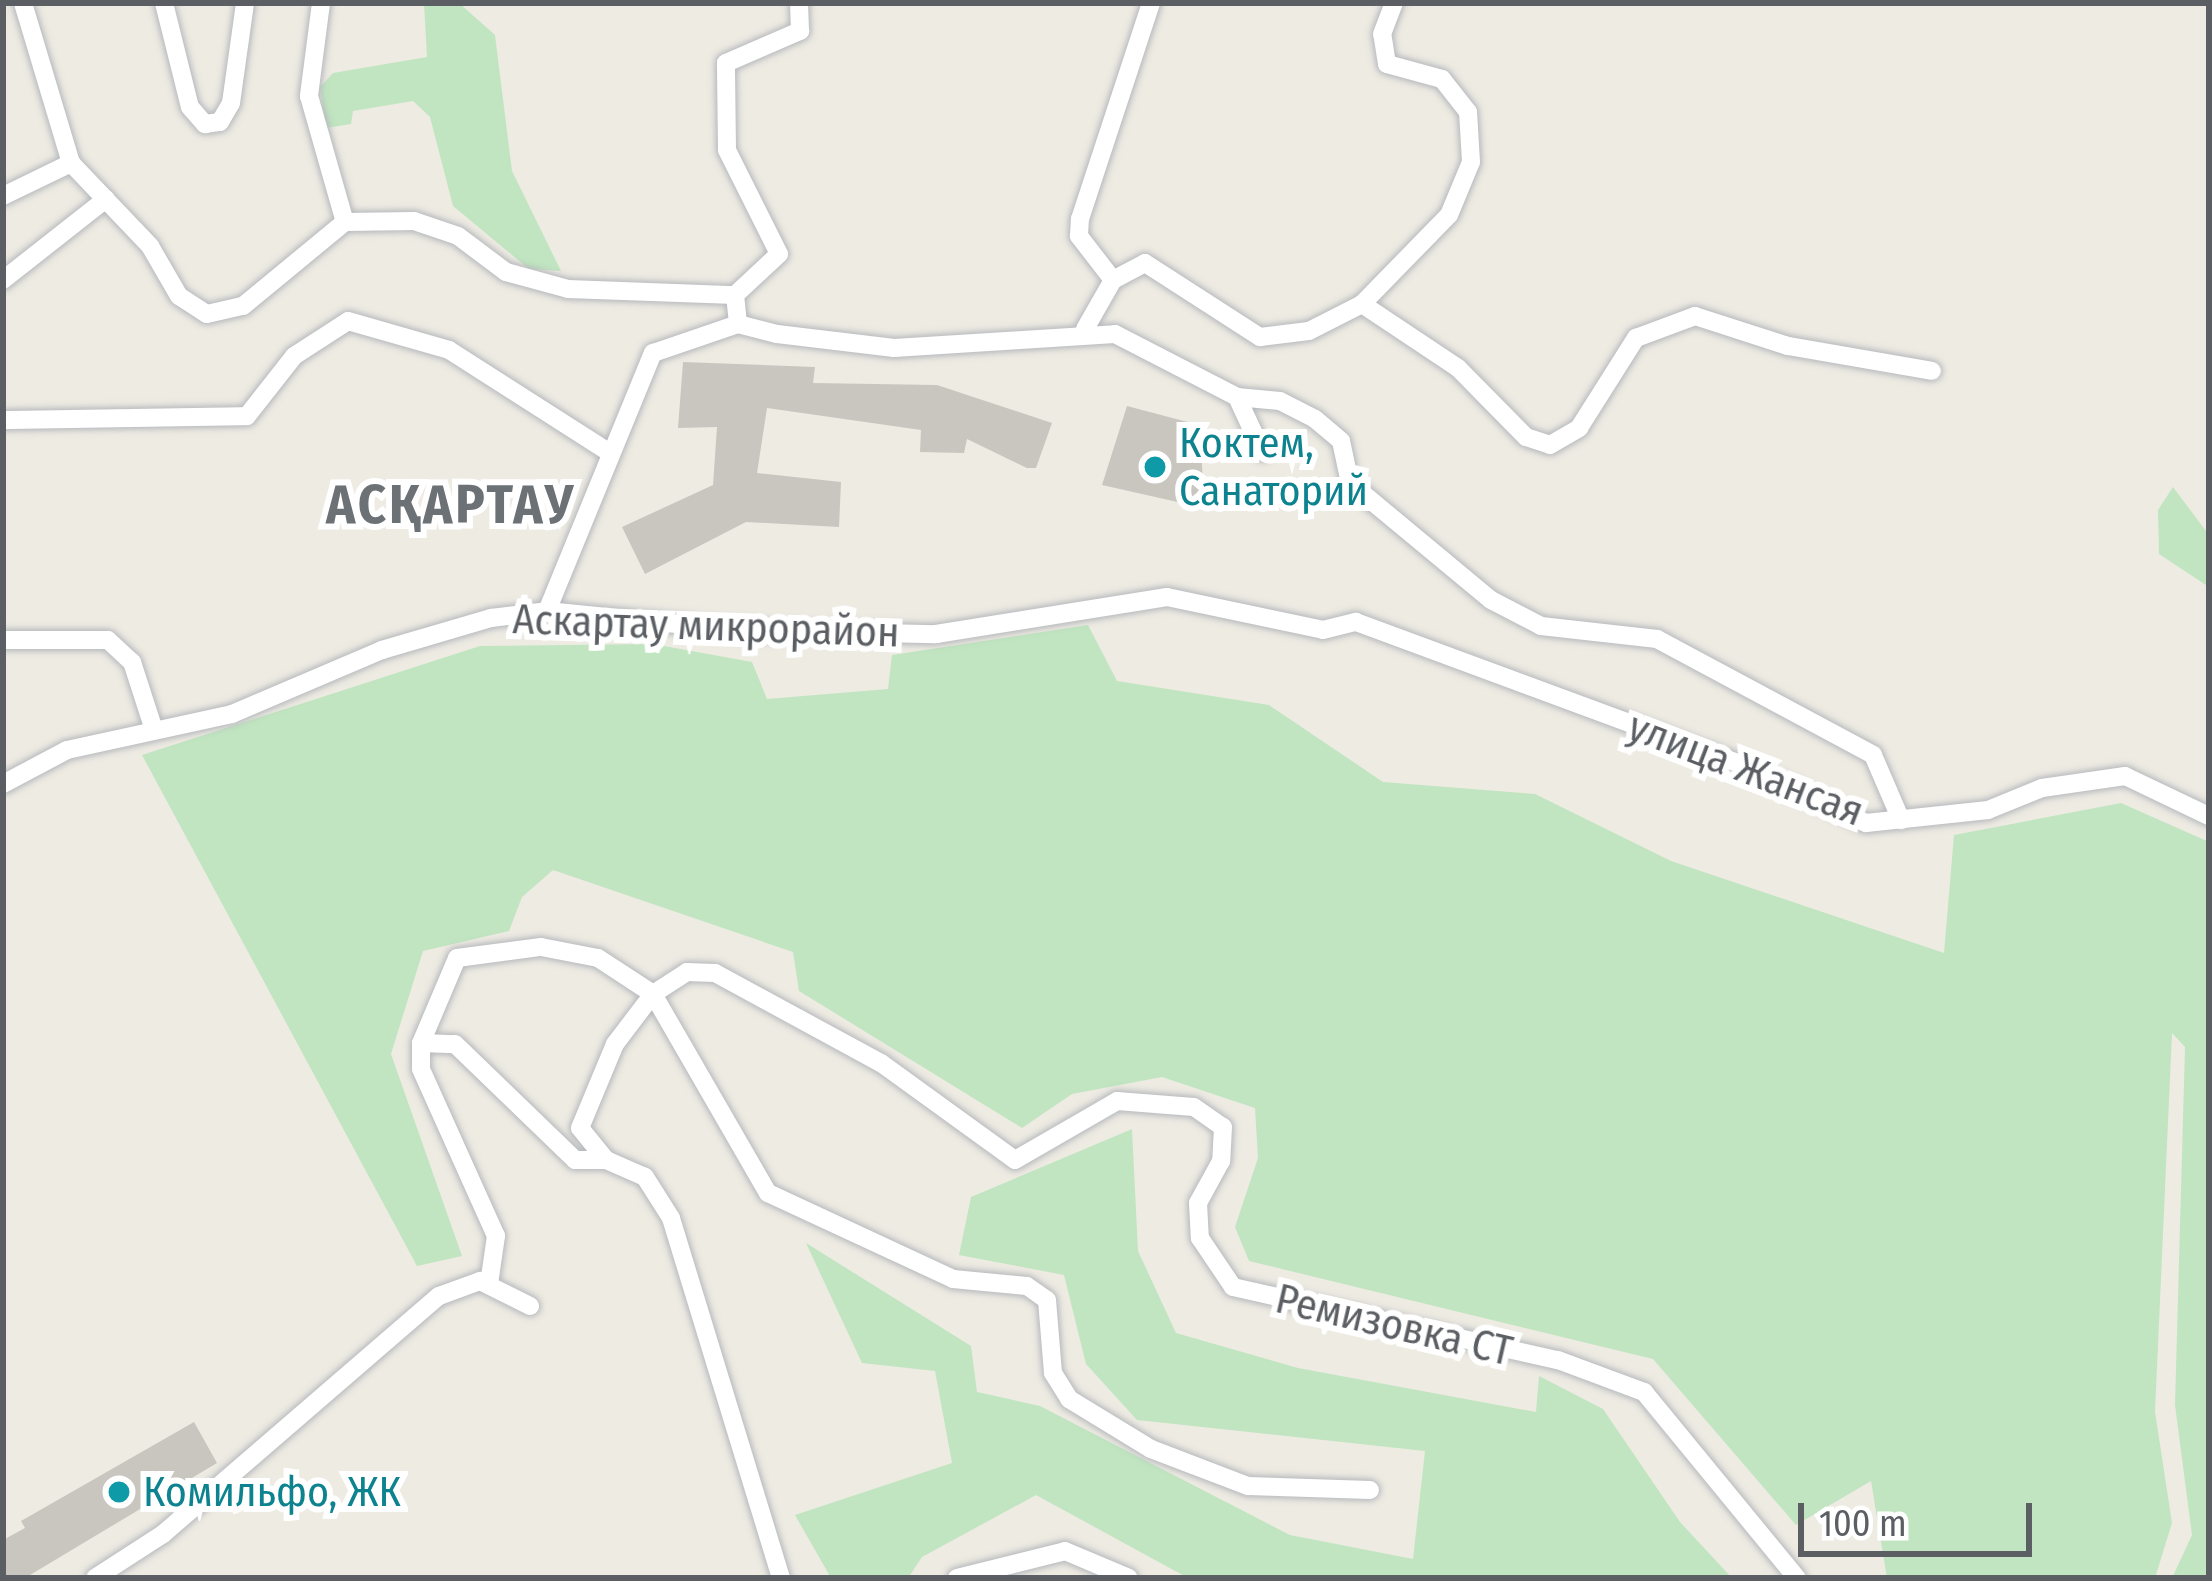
<!DOCTYPE html>
<meta charset="utf-8">
<style>
body{margin:0}
#map{position:relative;width:2212px;height:1581px;overflow:hidden;background:#eeebe3;font-family:"Fira Sans Condensed",sans-serif}
div>[style]{position:absolute}
[style*='--x']{left:calc(var(--x)*1px);top:calc(var(--y)*1px);width:calc(var(--w)*1px);rotate:calc(var(--a)*1deg)}
.green>*{inset:0;background:#c0e5c0}
.building>*{inset:0;background:#c9c6c0}
.roads{filter:drop-shadow(0 0 3px #b6b9bd) drop-shadow(0 0 3px #b6b9bd)}
.minor>*{height:18px;margin:-9px;padding:0 9px;transform-origin:9px;border-radius:9px;background:#fff}
.dots>*{width:33px;height:33px;translate:-50% -50%;box-sizing:border-box;border:6px solid #fff;border-radius:50%}
span{translate:-50% -50%;white-space:nowrap;text-align:center;line-height:1.15;-webkit-text-stroke:12px #fff;paint-order:stroke}
.culture-label{font-size:42px;color:#0d838f}
.left{translate:0 -50%;text-align:left}
.street-label{font-size:42px;color:#5b5f64}
.district-label{font-size:54px;color:#6c7176;font-weight:700;letter-spacing:3px}
.frame{position:absolute;inset:0;border:6px solid #5b5f64;pointer-events:none}
.scale{position:absolute;left:1798px;top:1503px;width:234px;height:54px;box-sizing:border-box;border:6px solid #5b5f64;border-top:0;padding-left:15px;font-size:36px;line-height:42px;white-space:nowrap;color:#5b5f64;-webkit-text-stroke:9px #fff;paint-order:stroke}
</style>
<div id="map">
<div class="green">
<i style="clip-path:polygon(424px 3px,459px 3px,495px 35px,512px 171px,561px 271px,529px 269px,453px 206px,430px 117px,413px 101px,353px 111px,351px 124px,326px 128px,320px 87px,333px 73px,427px 57px)"></i>
<i style="clip-path:polygon(2173px 487px,2209px 535px,2209px 587px,2159px 554px,2158px 510px)"></i>
<i style="clip-path:polygon(1088px 625px,1117px 681px,1269px 705px,1383px 782px,1535px 794px,1671px 861px,1944px 953px,1954px 835px,2121px 803px,2209px 842px,2209px 1578px,2172px 1578px,2192px 1535px,2175px 1405px,2185px 1047px,2172px 1033px,2155px 1412px,2172px 1523px,2155px 1578px,1887px 1578px,1871px 1481px,1796px 1525px,1653px 1359px,1249px 1261px,1235px 1227px,1258px 1158px,1255px 1108px,1162px 1077px,1072px 1094px,1022px 1128px,799px 991px,793px 952px,553px 870px,522px 897px,509px 931px,423px 951px,391px 1054px,462px 1256px,417px 1266px,142px 755px,480px 646px,653px 644px,752px 662px,767px 699px,888px 689px,892px 655px)"></i>
<i style="clip-path:polygon(1132px 1129px,1138px 1251px,1176px 1333px,1298px 1368px,1536px 1412px,1539px 1376px,1603px 1409px,1680px 1522px,1732px 1578px,1188px 1578px,1036px 1495px,922px 1557px,908px 1578px,831px 1578px,795px 1515px,952px 1463px,935px 1371px,862px 1363px,806px 1243px,971px 1346px,977px 1392px,1040px 1406px,1290px 1535px,1413px 1559px,1425px 1451px,1137px 1420px,1086px 1364px,1064px 1275px,959px 1255px,971px 1197px)"></i>
</div>
<div class="building">
<i style="clip-path:polygon(683px 362px,815px 367px,813px 383px,937px 385px,1052px 423px,1036px 468px,1027px 468px,967px 439px,964px 453px,920px 452px,921px 430px,767px 408px,757px 473px,841px 482px,839px 527px,746px 522px,645px 574px,622px 527px,713px 485px,717px 427px,678px 428px)"></i>
<i style="clip-path:polygon(1127px 406px,1199px 425px,1203px 480px,1229px 489px,1222px 512px,1102px 485px)"></i>
<i style="clip-path:polygon(194px 1422px,217px 1463px,25px 1578px,3px 1578px,3px 1540px,25px 1528px,21px 1521px)"></i>
</div>
<div class="roads">
<div class="minor">
<i style="--x:23;--y:3;--w:167;--a:73.3"></i>
<i style="--x:71;--y:163;--w:115;--a:46.4"></i>
<i style="--x:150;--y:246;--w:58;--a:59.9"></i>
<i style="--x:179;--y:296;--w:33;--a:33"></i>
<i style="--x:207;--y:314;--w:37;--a:-13"></i>
<i style="--x:243;--y:306;--w:132;--a:-39.5"></i>
<i style="--x:164;--y:3;--w:107;--a:76"></i>
<i style="--x:190;--y:107;--w:23;--a:49"></i>
<i style="--x:205;--y:124;--w:15;--a:-8"></i>
<i style="--x:220;--y:122;--w:22;--a:-60"></i>
<i style="--x:231;--y:103;--w:101;--a:-82"></i>
<i style="--x:321;--y:3;--w:94;--a:97.4"></i>
<i style="--x:309;--y:96;--w:131;--a:74.1"></i>
<i style="--x:345;--y:222;--w:69;--a:-0.8"></i>
<i style="--x:414;--y:221;--w:46;--a:18.8"></i>
<i style="--x:458;--y:236;--w:60;--a:36.9"></i>
<i style="--x:506;--y:272;--w:64;--a:15.3"></i>
<i style="--x:568;--y:289;--w:167;--a:2.1"></i>
<i style="--x:735;--y:295;--w:29;--a:84"></i>
<i style="--x:738;--y:324;--w:40;--a:14.4"></i>
<i style="--x:777;--y:334;--w:118;--a:6.8"></i>
<i style="--x:894;--y:348;--w:221;--a:-3.6"></i>
<i style="--x:1115;--y:334;--w:137;--a:27.3"></i>
<i style="--x:1237;--y:397;--w:60;--a:65.2"></i>
<i style="--x:3;--y:196;--w:76;--a:-25.9"></i>
<i style="--x:3;--y:280;--w:131;--a:-38.2"></i>
<i style="--x:1113;--y:280;--w:56;--a:-127.7"></i>
<i style="--x:1079;--y:236;--w:17;--a:-87"></i>
<i style="--x:1080;--y:219;--w:227;--a:-71.8"></i>
<i style="--x:735;--y:295;--w:60;--a:-43"></i>
<i style="--x:779;--y:254;--w:116;--a:-116.6"></i>
<i style="--x:727;--y:150;--w:87;--a:-90.7"></i>
<i style="--x:726;--y:63;--w:81;--a:-23.4"></i>
<i style="--x:800;--y:31;--w:28;--a:-92"></i>
<i style="--x:1362;--y:304;--w:115;--a:33.7"></i>
<i style="--x:1458;--y:368;--w:97;--a:45.4"></i>
<i style="--x:1526;--y:437;--w:25;--a:18"></i>
<i style="--x:1550;--y:445;--w:34;--a:-30"></i>
<i style="--x:1579;--y:428;--w:107;--a:-57.7"></i>
<i style="--x:1636;--y:338;--w:63;--a:-20.4"></i>
<i style="--x:1695;--y:316;--w:98;--a:17.9"></i>
<i style="--x:1788;--y:346;--w:146;--a:9.8"></i>
<i style="--x:1085;--y:329;--w:56;--a:-60.3"></i>
<i style="--x:1113;--y:280;--w:36;--a:-28"></i>
<i style="--x:1145;--y:263;--w:137;--a:32.8"></i>
<i style="--x:1260;--y:337;--w:49;--a:-7"></i>
<i style="--x:1309;--y:331;--w:59;--a:-27"></i>
<i style="--x:1362;--y:304;--w:124;--a:-45.7"></i>
<i style="--x:1449;--y:215;--w:57;--a:-67.5"></i>
<i style="--x:1471;--y:162;--w:50;--a:-93.4"></i>
<i style="--x:1468;--y:112;--w:42;--a:-128.2"></i>
<i style="--x:1442;--y:79;--w:57;--a:-164.7"></i>
<i style="--x:1387;--y:64;--w:30;--a:-99"></i>
<i style="--x:1382;--y:34;--w:33;--a:-69"></i>
<i style="--x:1237;--y:397;--w:43;--a:5.3"></i>
<i style="--x:1280;--y:401;--w:39;--a:27"></i>
<i style="--x:1315;--y:419;--w:34;--a:40"></i>
<i style="--x:1341;--y:441;--w:43;--a:77.9"></i>
<i style="--x:1350;--y:483;--w:183;--a:39.7"></i>
<i style="--x:1491;--y:600;--w:56;--a:27.5"></i>
<i style="--x:1541;--y:626;--w:117;--a:6.4"></i>
<i style="--x:1657;--y:639;--w:245;--a:28.2"></i>
<i style="--x:1873;--y:755;--w:71;--a:66.7"></i>
<i style="--x:3;--y:420;--w:244;--a:-0.9"></i>
<i style="--x:247;--y:416;--w:76;--a:-51.9"></i>
<i style="--x:294;--y:356;--w:64;--a:-32.9"></i>
<i style="--x:348;--y:321;--w:105;--a:16"></i>
<i style="--x:449;--y:350;--w:188;--a:32.6"></i>
<i style="--x:547;--y:611;--w:279;--a:-67.7"></i>
<i style="--x:653;--y:353;--w:90;--a:-18.8"></i>
<i style="--x:3;--y:640;--w:105;--a:0"></i>
<i style="--x:108;--y:640;--w:33;--a:43"></i>
<i style="--x:132;--y:662;--w:71;--a:72.1"></i>
<i style="--x:3;--y:784;--w:72;--a:-28"></i>
<i style="--x:67;--y:750;--w:169;--a:-12.3"></i>
<i style="--x:232;--y:714;--w:163;--a:-23.1"></i>
<i style="--x:382;--y:650;--w:114;--a:-16.4"></i>
<i style="--x:491;--y:618;--w:56;--a:-7.1"></i>
<i style="--x:547;--y:611;--w:191;--a:5.7"></i>
<i style="--x:737;--y:630;--w:199;--a:1.2"></i>
<i style="--x:936;--y:634;--w:234;--a:-9.1"></i>
<i style="--x:1167;--y:597;--w:159;--a:11.9"></i>
<i style="--x:1323;--y:630;--w:34;--a:-14"></i>
<i style="--x:1356;--y:622;--w:412;--a:20.3"></i>
<i style="--x:1742;--y:765;--w:137;--a:25.1"></i>
<i style="--x:1866;--y:823;--w:123;--a:-6.1"></i>
<i style="--x:1988;--y:810;--w:58;--a:-22.2"></i>
<i style="--x:2042;--y:788;--w:84;--a:-8.2"></i>
<i style="--x:2125;--y:776;--w:93;--a:25.5"></i>
<i style="--x:421;--y:1043;--w:92;--a:-67"></i>
<i style="--x:457;--y:958;--w:85;--a:-7.5"></i>
<i style="--x:541;--y:947;--w:58;--a:10.9"></i>
<i style="--x:598;--y:958;--w:66;--a:33.2"></i>
<i style="--x:653;--y:994;--w:230;--a:60"></i>
<i style="--x:768;--y:1193;--w:204;--a:24.9"></i>
<i style="--x:953;--y:1279;--w:74;--a:5.4"></i>
<i style="--x:1027;--y:1286;--w:24;--a:35"></i>
<i style="--x:1047;--y:1300;--w:73;--a:85.3"></i>
<i style="--x:1053;--y:1373;--w:31;--a:58"></i>
<i style="--x:1069;--y:1399;--w:96;--a:31.4"></i>
<i style="--x:1151;--y:1449;--w:104;--a:20.9"></i>
<i style="--x:1248;--y:1486;--w:122;--a:1.9"></i>
<i style="--x:489;--y:1284;--w:49;--a:-81.7"></i>
<i style="--x:496;--y:1236;--w:183;--a:-114.2"></i>
<i style="--x:421;--y:1069;--w:26;--a:-90"></i>
<i style="--x:421;--y:1043;--w:34;--a:2"></i>
<i style="--x:455;--y:1044;--w:167;--a:44"></i>
<i style="--x:575;--y:1160;--w:31;--a:0"></i>
<i style="--x:95;--y:1578;--w:81;--a:-32.9"></i>
<i style="--x:163;--y:1534;--w:364;--a:-40.8"></i>
<i style="--x:439;--y:1296;--w:44;--a:-20.1"></i>
<i style="--x:480;--y:1281;--w:56;--a:26.6"></i>
<i style="--x:781;--y:1578;--w:376;--a:-107"></i>
<i style="--x:671;--y:1218;--w:49;--a:-122.4"></i>
<i style="--x:645;--y:1177;--w:43;--a:-156.4"></i>
<i style="--x:606;--y:1160;--w:41;--a:-129.1"></i>
<i style="--x:580;--y:1128;--w:91;--a:-67.4"></i>
<i style="--x:615;--y:1044;--w:63;--a:-52.8"></i>
<i style="--x:653;--y:994;--w:40;--a:-32.9"></i>
<i style="--x:687;--y:972;--w:28;--a:2"></i>
<i style="--x:715;--y:973;--w:189;--a:28.5"></i>
<i style="--x:881;--y:1063;--w:165;--a:35.9"></i>
<i style="--x:1015;--y:1160;--w:118;--a:-30"></i>
<i style="--x:1117;--y:1101;--w:77;--a:4.5"></i>
<i style="--x:1194;--y:1107;--w:35;--a:35"></i>
<i style="--x:1223;--y:1127;--w:34;--a:93"></i>
<i style="--x:1221;--y:1161;--w:48;--a:118.7"></i>
<i style="--x:1198;--y:1203;--w:35;--a:87"></i>
<i style="--x:1200;--y:1238;--w:59;--a:56"></i>
<i style="--x:1233;--y:1287;--w:333;--a:12.7"></i>
<i style="--x:1558;--y:1360;--w:92;--a:20.4"></i>
<i style="--x:1644;--y:1392;--w:241;--a:50.6"></i>
<i style="--x:957;--y:1578;--w:111;--a:-14"></i>
<i style="--x:1065;--y:1551;--w:69;--a:22.9"></i>
</div>
</div>
<div class="dots">
<i style="left:1155px;top:467px;background:#0f9aa8"></i>
<i style="left:119px;top:1492px;background:#0f9aa8"></i>
</div>
<div class="culture-label">
<span class="left" style="left:1179px;top:467px">Коктем,<br>Санаторий</span>
<span class="left" style="left:143px;top:1492px">Комильфо, ЖК</span>
</div>
<div class="street-label">
<span style="left:706px;top:626px;rotate:2deg">Аскартау микрорайон</span>
<span style="left:1746px;top:769px;rotate:21deg">улица Жансая</span>
<span style="left:1394px;top:1325px;rotate:13deg">Ремизовка СТ</span>
</div>
<div class="district-label">
<span style="left:451px;top:505px">АСҚАРТАУ</span>
</div>
<div class="frame"></div>
<div class="scale">100 m</div>
</div>
